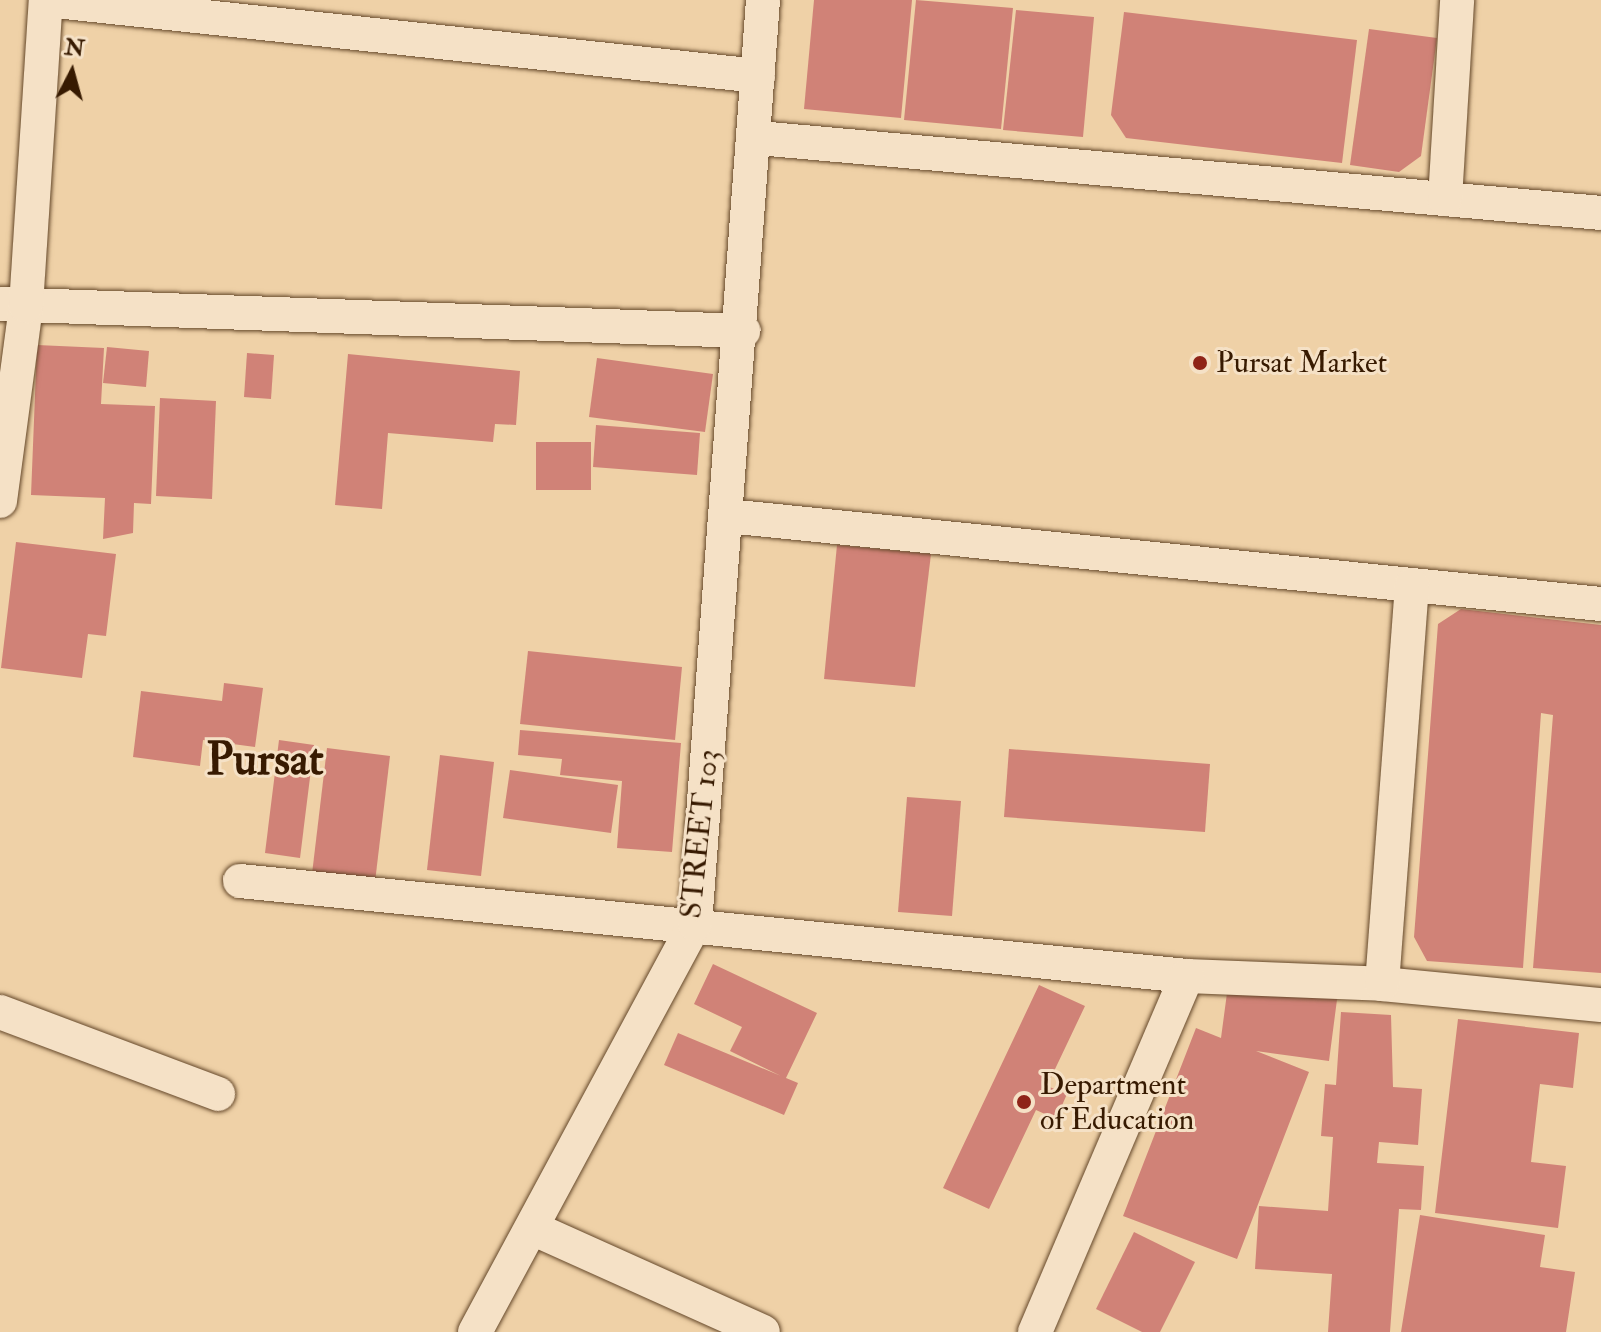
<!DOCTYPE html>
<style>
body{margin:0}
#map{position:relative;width:1601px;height:1332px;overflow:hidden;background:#efd1a7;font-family:"IM FELL Double Pica",serif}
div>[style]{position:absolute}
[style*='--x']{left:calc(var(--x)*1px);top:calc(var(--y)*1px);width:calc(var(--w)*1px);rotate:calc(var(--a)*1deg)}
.building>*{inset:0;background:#d08277}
.roads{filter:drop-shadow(0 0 2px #65482a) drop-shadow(0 0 2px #65482a)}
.minor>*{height:34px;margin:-17px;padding:0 17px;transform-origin:17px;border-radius:17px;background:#f5e1c6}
.dots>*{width:22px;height:22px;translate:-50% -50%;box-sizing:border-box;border:4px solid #f5e1c6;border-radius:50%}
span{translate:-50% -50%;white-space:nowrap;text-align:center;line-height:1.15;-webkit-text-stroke:6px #f5e1c6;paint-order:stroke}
.poi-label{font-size:30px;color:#371a01}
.left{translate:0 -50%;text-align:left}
.street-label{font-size:30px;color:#371a01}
.town-label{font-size:46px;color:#371a01;font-weight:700}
.north{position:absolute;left:32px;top:32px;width:80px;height:80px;-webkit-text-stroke:6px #f5e1c6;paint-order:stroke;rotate:6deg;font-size:22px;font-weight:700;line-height:32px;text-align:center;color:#371a01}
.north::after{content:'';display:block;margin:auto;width:28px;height:36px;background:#371a01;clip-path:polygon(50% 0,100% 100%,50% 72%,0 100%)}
</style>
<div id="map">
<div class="building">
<i style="clip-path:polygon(814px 0,912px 0,901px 118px,804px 109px)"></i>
<i style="clip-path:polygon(916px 0,1013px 8px,1001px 129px,904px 120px)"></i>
<i style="clip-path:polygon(1016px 10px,1094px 17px,1083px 137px,1003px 130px)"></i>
<i style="clip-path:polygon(1124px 12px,1357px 40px,1342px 163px,1126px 138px,1111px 115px)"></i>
<i style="clip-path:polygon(1369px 29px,1437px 38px,1421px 156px,1399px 172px,1350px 165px)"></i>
<i style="clip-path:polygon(37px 345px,104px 348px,101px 404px,155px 406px,151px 504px,134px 503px,133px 533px,103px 539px,105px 498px,31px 495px)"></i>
<i style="clip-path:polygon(107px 347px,149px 351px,146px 387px,103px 383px)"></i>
<i style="clip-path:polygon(247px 353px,274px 355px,271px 399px,244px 397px)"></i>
<i style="clip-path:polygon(348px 354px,520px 371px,516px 425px,495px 424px,493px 442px,388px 433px,382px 509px,335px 505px)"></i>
<i style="clip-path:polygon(597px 358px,713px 374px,705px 432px,589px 417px)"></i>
<i style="clip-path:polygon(160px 398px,216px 401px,212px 499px,156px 496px)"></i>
<i style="clip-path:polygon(596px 425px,700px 433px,697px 475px,593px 467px)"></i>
<i style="clip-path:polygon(536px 442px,591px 442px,591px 490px,536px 490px)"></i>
<i style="clip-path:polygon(16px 542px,116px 554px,106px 636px,88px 634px,82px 678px,1px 668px)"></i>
<i style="clip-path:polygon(837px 545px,931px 554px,915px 687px,824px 679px)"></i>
<i style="clip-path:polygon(1461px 609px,1601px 625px,1601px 973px,1533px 968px,1553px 715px,1541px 713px,1523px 968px,1427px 961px,1414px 937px,1438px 624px)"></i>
<i style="clip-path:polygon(528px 651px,682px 667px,675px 740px,520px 724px)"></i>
<i style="clip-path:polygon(224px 683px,263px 688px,255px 747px,203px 740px,200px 766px,133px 757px,141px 691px,222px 701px)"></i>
<i style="clip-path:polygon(520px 730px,681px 743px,672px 852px,617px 848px,622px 781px,560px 775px,562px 759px,518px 755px)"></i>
<i style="clip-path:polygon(279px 740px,314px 745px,300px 858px,265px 853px)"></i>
<i style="clip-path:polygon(327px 748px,390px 756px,375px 882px,312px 874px)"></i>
<i style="clip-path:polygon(1009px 749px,1210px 764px,1205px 832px,1004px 817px)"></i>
<i style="clip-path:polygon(440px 755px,494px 762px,481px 876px,427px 870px)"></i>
<i style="clip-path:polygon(510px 770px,618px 785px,611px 833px,503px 818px)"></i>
<i style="clip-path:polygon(907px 797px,961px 801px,952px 916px,898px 912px)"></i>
<i style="clip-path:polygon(713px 964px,817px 1013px,786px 1078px,798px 1083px,784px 1115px,664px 1065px,678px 1033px,781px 1076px,730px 1051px,742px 1027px,694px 1004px)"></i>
<i style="clip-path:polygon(1229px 978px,1338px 992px,1329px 1061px,1256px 1051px,1309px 1072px,1237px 1259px,1123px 1216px,1196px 1028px,1221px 1038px)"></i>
<i style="clip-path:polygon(1039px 985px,1085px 1006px,1047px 1086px,1067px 1094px,1056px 1119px,1036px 1110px,989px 1209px,943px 1188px)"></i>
<i style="clip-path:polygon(1341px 1012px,1391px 1015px,1393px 1087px,1422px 1089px,1418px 1145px,1379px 1142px,1377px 1163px,1424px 1166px,1421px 1210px,1399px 1209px,1390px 1332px,1328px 1332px,1332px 1274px,1255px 1269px,1259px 1206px,1328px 1211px,1333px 1137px,1321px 1136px,1325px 1084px,1336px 1085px)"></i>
<i style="clip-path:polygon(1458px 1019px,1579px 1033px,1573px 1088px,1540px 1084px,1531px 1162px,1566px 1166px,1558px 1228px,1435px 1213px)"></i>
<i style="clip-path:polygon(1420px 1215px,1545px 1235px,1540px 1267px,1575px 1272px,1566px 1332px,1401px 1332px)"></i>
<i style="clip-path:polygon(1134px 1232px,1195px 1262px,1160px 1332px,1142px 1332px,1096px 1309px)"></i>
</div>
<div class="roads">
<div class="minor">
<i style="--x:46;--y:0;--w:716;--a:6.09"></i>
<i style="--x:758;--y:138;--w:846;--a:5.08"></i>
<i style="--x:1445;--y:199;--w:199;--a:-86.5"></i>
<i style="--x:0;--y:304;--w:744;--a:2.08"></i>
<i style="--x:0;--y:501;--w:197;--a:-82.4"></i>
<i style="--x:26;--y:306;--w:307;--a:-86.3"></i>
<i style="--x:727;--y:516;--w:878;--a:5.75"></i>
<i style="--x:240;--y:881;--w:952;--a:5.73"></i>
<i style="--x:1187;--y:976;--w:195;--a:2.3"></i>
<i style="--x:1382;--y:984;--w:220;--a:5.5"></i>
<i style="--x:1382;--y:984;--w:400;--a:-85.7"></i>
<i style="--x:0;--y:1012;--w:233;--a:20.6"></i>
<i style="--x:532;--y:1228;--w:253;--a:24.2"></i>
<i style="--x:475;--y:1332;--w:464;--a:-61.7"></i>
<i style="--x:695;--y:924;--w:926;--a:-85.79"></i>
<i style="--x:1035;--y:1332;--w:387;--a:-66.9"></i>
</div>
</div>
<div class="dots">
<i style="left:1200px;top:363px;background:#8f2418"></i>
<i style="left:1024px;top:1102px;background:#8f2418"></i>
</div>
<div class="poi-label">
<span class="left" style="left:1216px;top:363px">Pursat Market</span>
<span class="left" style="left:1040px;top:1102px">Department<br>of Education</span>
</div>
<div class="street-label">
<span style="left:700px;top:834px;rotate:-84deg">STREET 103</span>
</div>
<div class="town-label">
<span style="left:265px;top:760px">Pursat</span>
</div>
<div class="north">N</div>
</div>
